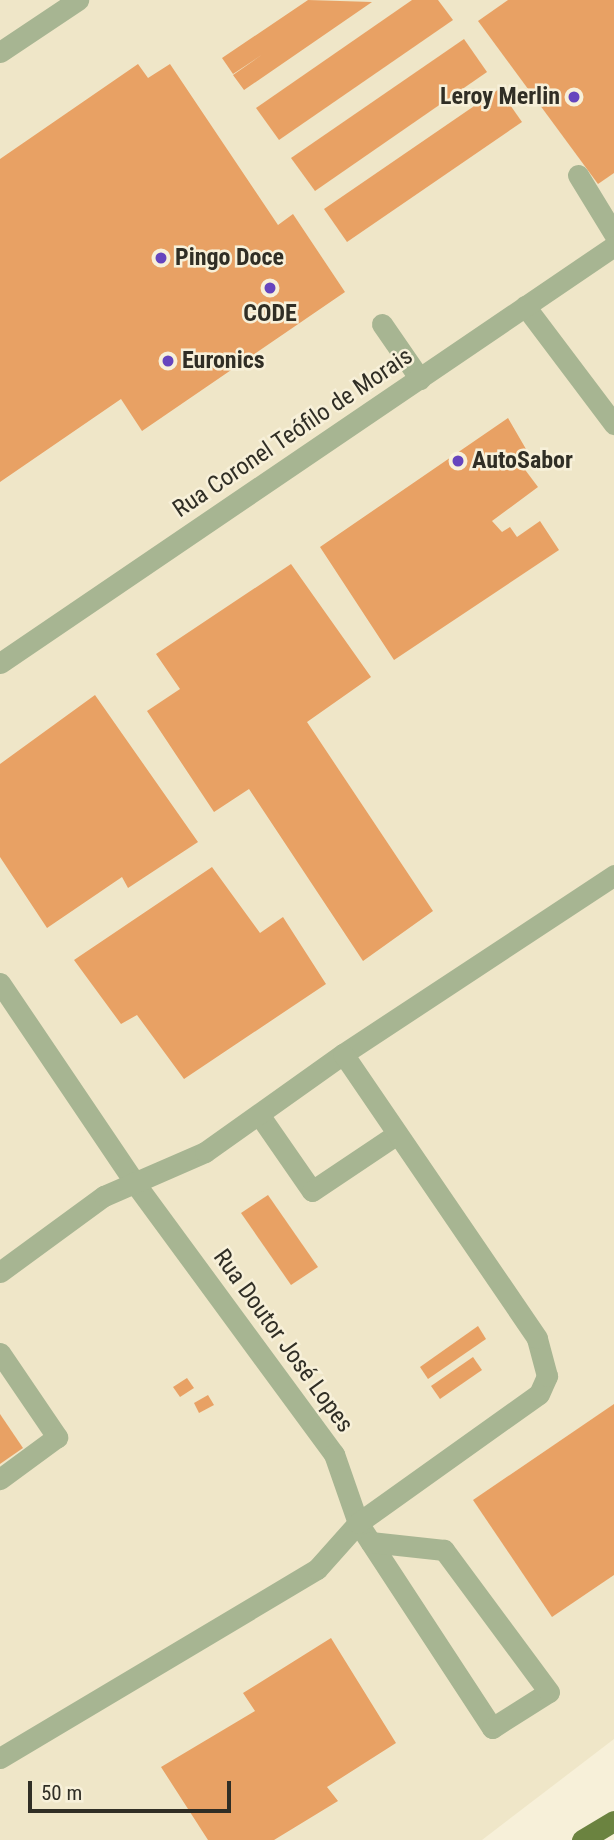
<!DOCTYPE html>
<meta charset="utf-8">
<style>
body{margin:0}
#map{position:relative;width:614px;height:1840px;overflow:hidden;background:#f7f0d9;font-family:"Roboto Condensed",sans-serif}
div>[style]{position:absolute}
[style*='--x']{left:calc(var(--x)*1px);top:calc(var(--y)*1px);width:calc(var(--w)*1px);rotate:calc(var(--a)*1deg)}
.built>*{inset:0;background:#efe6c8}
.building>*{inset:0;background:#e8a164}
.minor>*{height:21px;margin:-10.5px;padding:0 10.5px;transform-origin:10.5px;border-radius:10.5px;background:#a7b592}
.major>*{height:21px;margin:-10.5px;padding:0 10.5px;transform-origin:10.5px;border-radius:10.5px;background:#6b8340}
.dots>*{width:19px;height:19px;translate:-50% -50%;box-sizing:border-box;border:4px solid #f7f0d9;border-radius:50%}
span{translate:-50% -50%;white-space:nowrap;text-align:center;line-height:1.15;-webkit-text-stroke:5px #f7f0d9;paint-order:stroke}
.poi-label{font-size:24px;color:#302e25;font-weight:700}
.right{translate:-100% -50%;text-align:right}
.left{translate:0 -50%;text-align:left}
.street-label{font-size:24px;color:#302e25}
.scale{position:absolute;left:28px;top:1781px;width:203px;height:32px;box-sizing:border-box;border:4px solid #302e25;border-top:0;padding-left:9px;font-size:21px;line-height:24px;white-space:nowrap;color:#302e25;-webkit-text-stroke:5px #f7f0d9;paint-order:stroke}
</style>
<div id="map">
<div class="built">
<i style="clip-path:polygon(0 0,614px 0,614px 1739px,482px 1840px,0 1840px)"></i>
</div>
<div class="building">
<i style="clip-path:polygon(308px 0,372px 2px,244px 90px,233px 75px,263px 54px,233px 74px,222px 58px)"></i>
<i style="clip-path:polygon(412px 0,438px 0,453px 20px,279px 140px,256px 108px)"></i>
<i style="clip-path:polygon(508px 0,614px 0,614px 173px,598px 184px,478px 21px)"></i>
<i style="clip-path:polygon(464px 39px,487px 72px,315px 191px,291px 158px)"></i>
<i style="clip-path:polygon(138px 64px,148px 78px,170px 64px,278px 225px,293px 214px,345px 292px,142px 431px,121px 399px,0 482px,0 159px)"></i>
<i style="clip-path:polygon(499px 89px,522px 122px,347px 242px,324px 209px)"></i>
<i style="clip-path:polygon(508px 418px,530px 456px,520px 463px,538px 487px,492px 521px,502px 532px,510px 527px,517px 537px,540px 521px,559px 550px,394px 660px,320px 547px)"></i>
<i style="clip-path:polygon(291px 564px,371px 677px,307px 722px,433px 911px,363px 961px,249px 789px,214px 812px,147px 711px,180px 689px,156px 654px)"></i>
<i style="clip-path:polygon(95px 695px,198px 842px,128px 888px,122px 877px,47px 928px,0 857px,0 764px)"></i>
<i style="clip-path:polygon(212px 867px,260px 933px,283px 917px,326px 984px,184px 1079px,137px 1015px,121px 1024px,74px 960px)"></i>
<i style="clip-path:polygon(268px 1195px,318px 1267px,291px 1285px,241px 1213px)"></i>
<i style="clip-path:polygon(478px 1326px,486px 1339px,428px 1379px,420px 1367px)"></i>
<i style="clip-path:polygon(473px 1357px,482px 1370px,440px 1399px,431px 1386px)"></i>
<i style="clip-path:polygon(187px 1378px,194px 1388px,180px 1397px,173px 1387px)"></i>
<i style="clip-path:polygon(208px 1395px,214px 1405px,199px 1413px,194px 1403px)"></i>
<i style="clip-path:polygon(614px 1404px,614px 1575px,552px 1617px,473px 1500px)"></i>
<i style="clip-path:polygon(0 1414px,23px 1448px,0 1464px)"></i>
<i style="clip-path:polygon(331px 1638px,396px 1743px,327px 1787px,338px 1801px,274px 1840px,208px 1840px,161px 1767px,255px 1711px,243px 1693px)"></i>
</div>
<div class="minor">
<i style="--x:0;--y:52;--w:94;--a:-33.7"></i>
<i style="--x:578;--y:175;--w:69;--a:58.6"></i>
<i style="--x:525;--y:306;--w:148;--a:53"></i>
<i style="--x:382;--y:324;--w:67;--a:55.4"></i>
<i style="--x:0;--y:663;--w:742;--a:-34.18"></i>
<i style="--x:0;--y:983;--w:240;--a:56"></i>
<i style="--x:134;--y:1182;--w:338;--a:53.7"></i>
<i style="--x:334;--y:1454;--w:73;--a:70.8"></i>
<i style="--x:358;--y:1523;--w:245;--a:56.8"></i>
<i style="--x:492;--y:1728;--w:67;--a:-32.3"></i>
<i style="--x:549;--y:1692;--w:177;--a:-126.5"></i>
<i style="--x:444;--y:1550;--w:74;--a:-173.8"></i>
<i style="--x:260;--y:1116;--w:91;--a:55.3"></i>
<i style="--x:312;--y:1191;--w:102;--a:-33.8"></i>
<i style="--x:0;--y:1272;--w:129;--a:-36.2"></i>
<i style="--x:104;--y:1196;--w:110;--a:-23.5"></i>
<i style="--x:205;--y:1152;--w:169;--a:-35.4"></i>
<i style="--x:343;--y:1054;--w:325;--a:-33.4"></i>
<i style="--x:0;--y:1353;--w:102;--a:55.8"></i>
<i style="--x:57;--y:1437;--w:71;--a:143.6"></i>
<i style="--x:0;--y:1758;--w:369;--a:-30.8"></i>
<i style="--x:317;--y:1569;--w:62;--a:-48.3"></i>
<i style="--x:358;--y:1523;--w:222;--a:-35.5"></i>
<i style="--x:539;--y:1394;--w:20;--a:-66"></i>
<i style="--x:547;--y:1376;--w:39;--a:-105"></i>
<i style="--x:537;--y:1338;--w:344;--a:-124.3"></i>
</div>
<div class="major">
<i style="--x:582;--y:1840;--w:37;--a:-31"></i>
</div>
<div class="dots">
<i style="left:574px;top:97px;background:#6645be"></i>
<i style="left:161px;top:258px;background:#6645be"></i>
<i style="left:270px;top:288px;background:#6645be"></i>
<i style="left:168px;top:361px;background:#6645be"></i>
<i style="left:458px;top:461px;background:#6645be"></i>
</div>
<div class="poi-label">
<span class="right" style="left:560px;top:97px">Leroy Merlin</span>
<span class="left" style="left:175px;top:258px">Pingo Doce</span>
<span style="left:270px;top:314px">CODE</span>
<span class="left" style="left:182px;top:361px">Euronics</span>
<span class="left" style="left:472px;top:461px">AutoSabor</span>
</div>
<div class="street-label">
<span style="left:293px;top:433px;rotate:-34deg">Rua Coronel Teófilo de Morais</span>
<span style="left:283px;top:1341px;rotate:54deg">Rua Doutor José Lopes</span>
</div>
<div class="scale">50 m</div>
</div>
